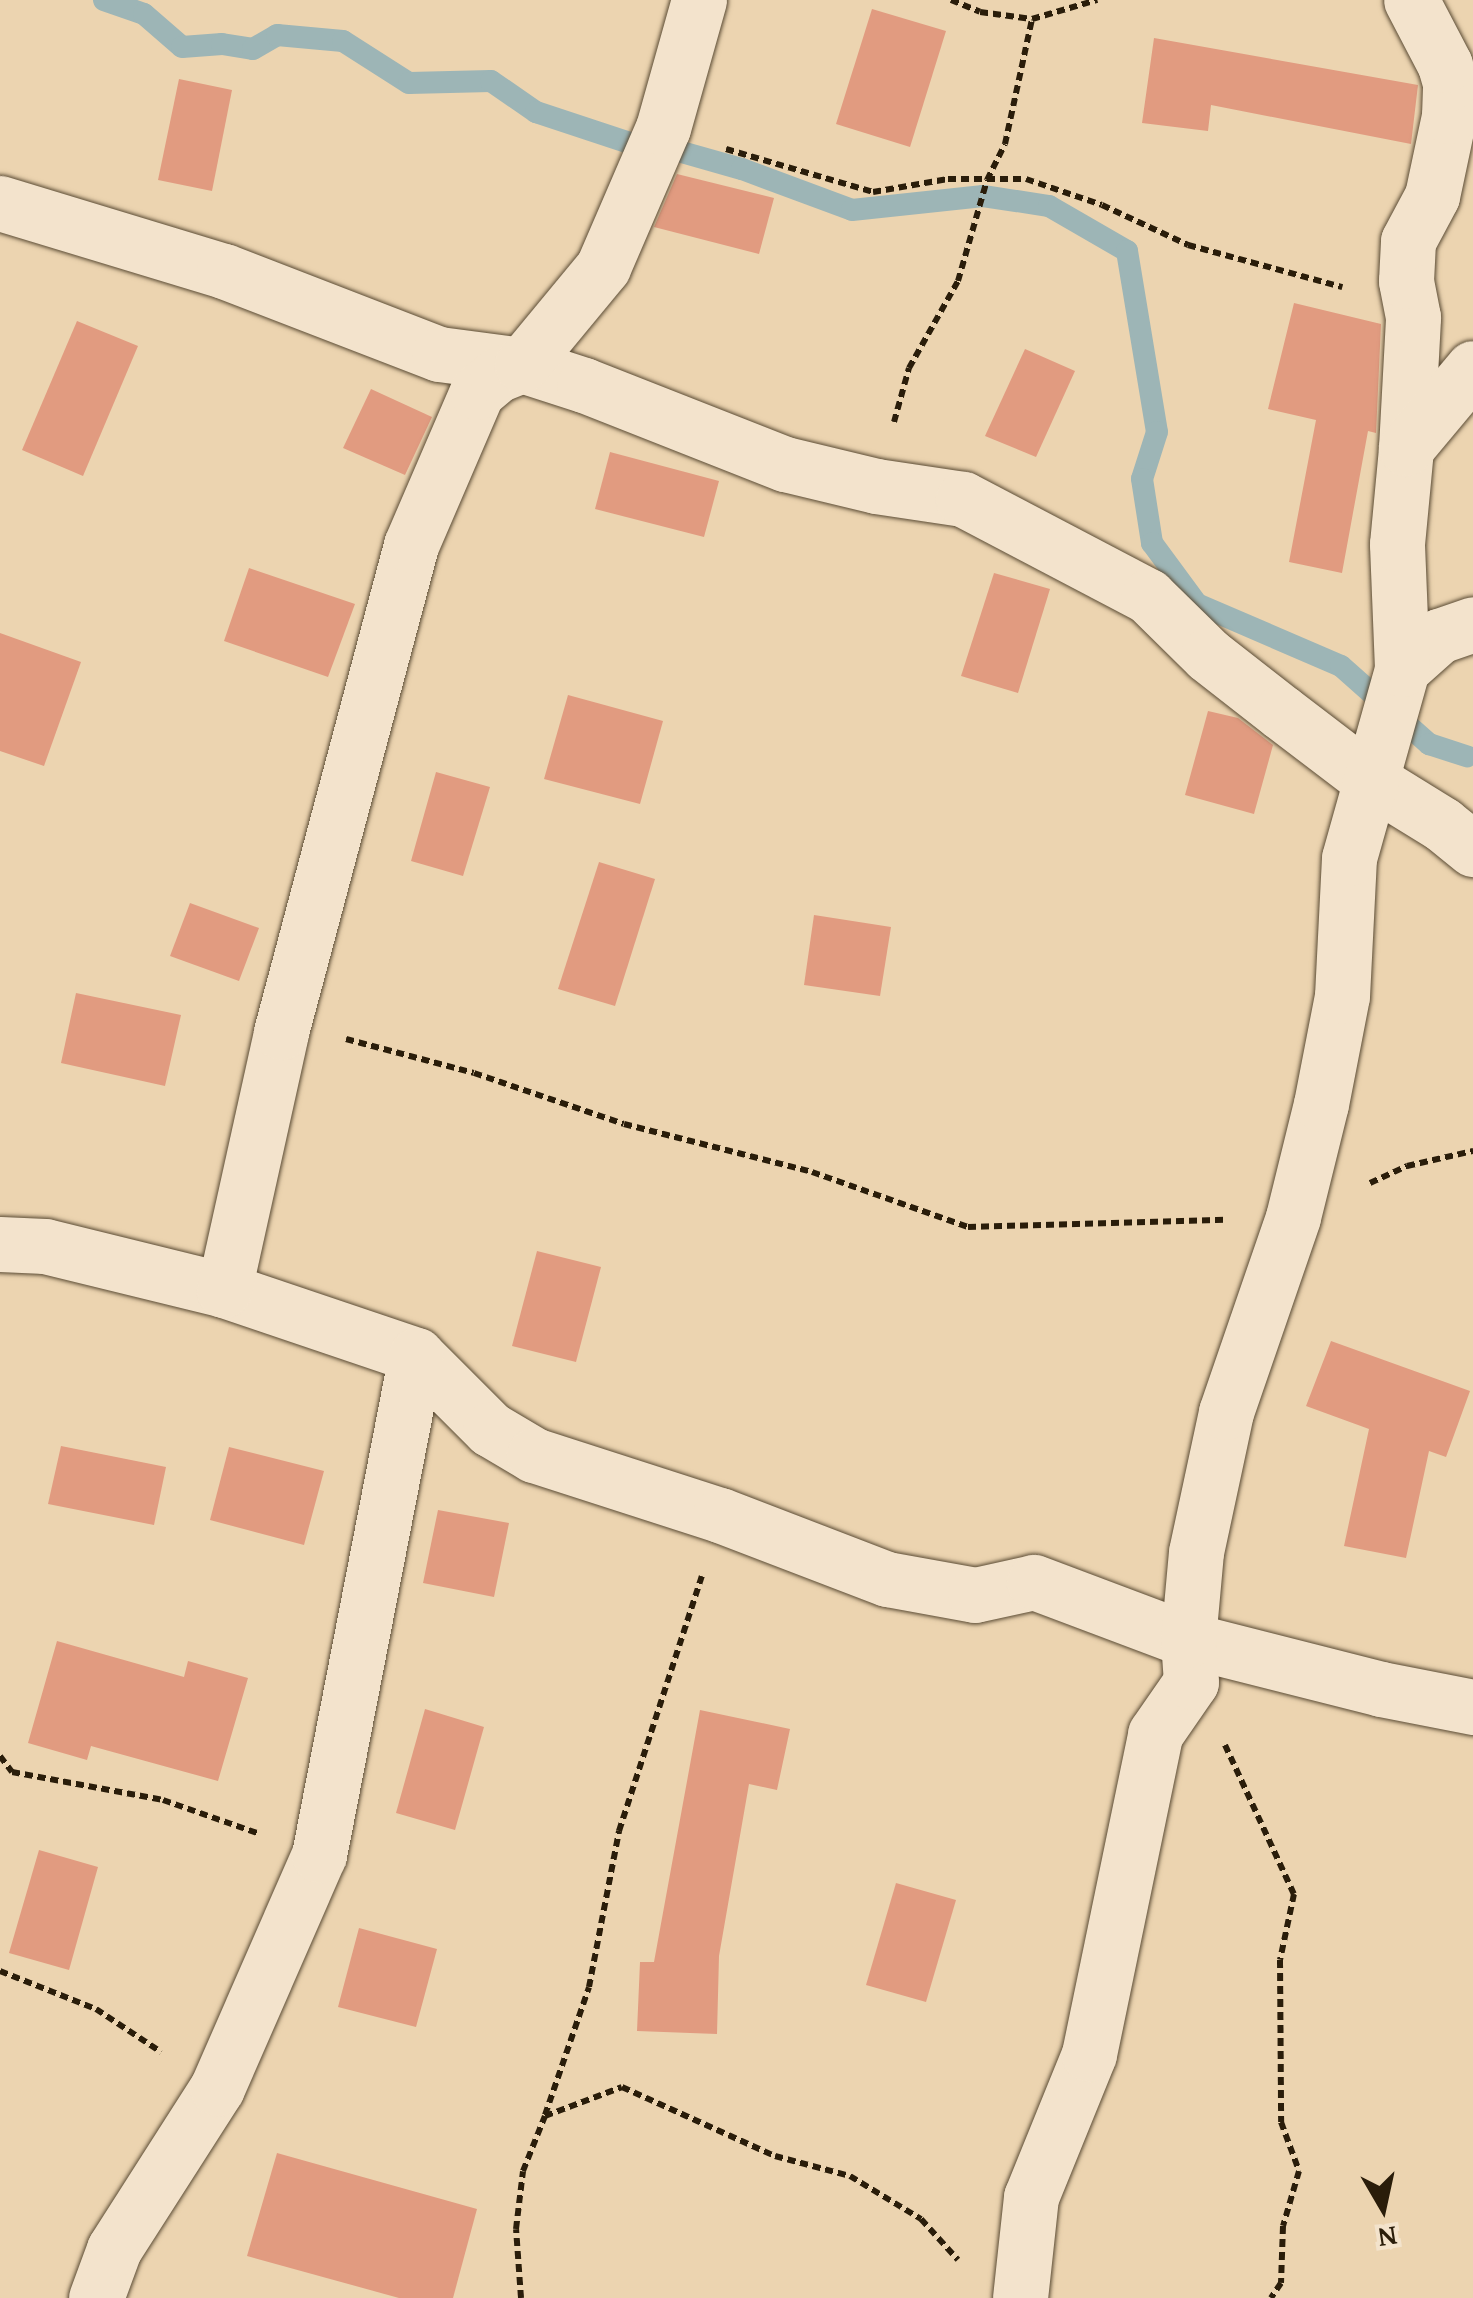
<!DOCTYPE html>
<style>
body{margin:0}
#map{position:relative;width:1473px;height:2298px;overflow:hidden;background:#ecd4b0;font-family:"Gentium Book Plus",serif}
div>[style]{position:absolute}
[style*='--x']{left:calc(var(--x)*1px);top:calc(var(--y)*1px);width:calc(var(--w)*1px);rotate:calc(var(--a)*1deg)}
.stream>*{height:22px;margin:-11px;padding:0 11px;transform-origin:11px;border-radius:11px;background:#9db5b6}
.building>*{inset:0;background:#e19b80}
.path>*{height:6px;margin-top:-3px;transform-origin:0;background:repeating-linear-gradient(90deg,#2a1d0a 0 8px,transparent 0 13px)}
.roads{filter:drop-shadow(0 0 2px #5a4b34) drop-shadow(0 0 2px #5a4b34)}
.minor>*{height:55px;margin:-27.5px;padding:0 27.5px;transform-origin:27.5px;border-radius:27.5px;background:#f3e3cc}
span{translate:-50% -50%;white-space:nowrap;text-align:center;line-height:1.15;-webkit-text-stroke:8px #f3e3cc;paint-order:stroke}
.north{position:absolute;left:1333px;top:2158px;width:100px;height:100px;-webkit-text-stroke:8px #f3e3cc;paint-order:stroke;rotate:171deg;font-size:28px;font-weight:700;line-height:40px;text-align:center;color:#2a1d0a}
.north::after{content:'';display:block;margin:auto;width:35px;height:45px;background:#2a1d0a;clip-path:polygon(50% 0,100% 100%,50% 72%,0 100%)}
</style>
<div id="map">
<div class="stream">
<i style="--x:104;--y:0;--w:42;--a:19.3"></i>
<i style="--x:144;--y:14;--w:50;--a:41"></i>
<i style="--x:182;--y:47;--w:40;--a:-4.3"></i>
<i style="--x:222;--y:44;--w:31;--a:9"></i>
<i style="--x:253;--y:49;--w:28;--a:-30"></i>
<i style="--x:277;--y:35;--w:66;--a:5.2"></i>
<i style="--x:343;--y:41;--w:78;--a:32.5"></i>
<i style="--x:409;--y:83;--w:82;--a:-1.4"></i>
<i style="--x:491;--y:81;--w:55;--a:34.6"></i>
<i style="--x:536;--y:112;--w:121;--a:18.3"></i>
<i style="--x:651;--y:150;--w:13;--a:-13"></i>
<i style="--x:664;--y:147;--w:81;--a:15.8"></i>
<i style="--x:742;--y:169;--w:117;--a:20.4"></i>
<i style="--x:852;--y:210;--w:132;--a:-6.1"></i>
<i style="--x:983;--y:196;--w:67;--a:8.6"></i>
<i style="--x:1049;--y:206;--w:90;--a:30"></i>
<i style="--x:1127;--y:251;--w:183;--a:80.6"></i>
<i style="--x:1157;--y:432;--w:49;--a:107.7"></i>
<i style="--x:1142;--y:479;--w:65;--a:81.1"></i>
<i style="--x:1152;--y:543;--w:76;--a:53.6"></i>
<i style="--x:1197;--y:604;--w:157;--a:23.3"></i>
<i style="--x:1341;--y:666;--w:118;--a:41.6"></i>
<i style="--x:1429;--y:744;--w:40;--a:18"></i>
</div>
<div class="building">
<i style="clip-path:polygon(872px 9px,946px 31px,910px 147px,836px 124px)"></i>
<i style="clip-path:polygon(1154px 38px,1418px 85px,1411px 144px,1211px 105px,1208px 131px,1142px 123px)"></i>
<i style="clip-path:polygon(179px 79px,232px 90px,212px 191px,158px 180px)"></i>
<i style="clip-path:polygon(677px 174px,774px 198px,759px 254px,654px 227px)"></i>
<i style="clip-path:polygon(1294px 303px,1381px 324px,1376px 433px,1368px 431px,1342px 573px,1289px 562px,1316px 420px,1268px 409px)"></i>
<i style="clip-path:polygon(77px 321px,138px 346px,83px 476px,22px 450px)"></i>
<i style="clip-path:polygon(1025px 349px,1075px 371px,1036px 457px,985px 436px)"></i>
<i style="clip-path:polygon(371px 389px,432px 417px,405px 475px,343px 448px)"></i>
<i style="clip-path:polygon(610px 452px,719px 481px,704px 537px,595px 509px)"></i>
<i style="clip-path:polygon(249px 568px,355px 604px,328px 677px,224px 641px)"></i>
<i style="clip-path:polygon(994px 573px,1050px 589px,1018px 693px,961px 676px)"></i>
<i style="clip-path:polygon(0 633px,81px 662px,44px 766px,0 751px)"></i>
<i style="clip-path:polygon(568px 695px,663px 721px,640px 804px,544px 779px)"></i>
<i style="clip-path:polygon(1208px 711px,1238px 718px,1273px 745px,1254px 814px,1185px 795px)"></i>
<i style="clip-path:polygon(436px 772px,490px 787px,463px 876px,411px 861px)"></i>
<i style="clip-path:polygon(599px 862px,655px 879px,615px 1006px,558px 989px)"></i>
<i style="clip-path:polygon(190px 903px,259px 928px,239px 981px,170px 956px)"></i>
<i style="clip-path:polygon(814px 915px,891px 927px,880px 996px,804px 985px)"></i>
<i style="clip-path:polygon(76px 993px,181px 1015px,165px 1086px,61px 1063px)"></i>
<i style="clip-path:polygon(537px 1251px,601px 1267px,576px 1362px,512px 1346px)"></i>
<i style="clip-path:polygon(1331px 1341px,1470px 1391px,1446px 1457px,1429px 1451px,1406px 1558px,1344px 1546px,1369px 1429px,1306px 1406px)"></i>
<i style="clip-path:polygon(61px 1446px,166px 1467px,154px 1525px,48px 1504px)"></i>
<i style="clip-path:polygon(229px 1447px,324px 1471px,304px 1545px,210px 1520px)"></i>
<i style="clip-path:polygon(438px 1510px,509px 1523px,494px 1597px,423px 1583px)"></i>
<i style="clip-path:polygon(57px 1641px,184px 1677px,188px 1661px,248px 1678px,218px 1781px,91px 1746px,87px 1760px,28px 1743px)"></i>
<i style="clip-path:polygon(425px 1709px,484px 1727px,455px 1830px,396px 1813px)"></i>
<i style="clip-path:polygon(700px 1710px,790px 1729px,777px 1790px,749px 1784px,719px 1956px,717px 2034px,637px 2031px,640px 1962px,654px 1962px)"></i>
<i style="clip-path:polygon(39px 1850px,98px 1867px,69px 1970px,9px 1953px)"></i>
<i style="clip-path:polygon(896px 1883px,956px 1900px,926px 2002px,866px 1985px)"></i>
<i style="clip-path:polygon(359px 1928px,437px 1949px,416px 2027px,338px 2007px)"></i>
<i style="clip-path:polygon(277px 2153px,477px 2209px,453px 2298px,399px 2298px,247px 2256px)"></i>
</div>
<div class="path">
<i style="--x:951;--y:0;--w:31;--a:22"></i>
<i style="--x:980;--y:12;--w:52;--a:7.7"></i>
<i style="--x:1032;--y:19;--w:68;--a:-16.3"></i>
<i style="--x:726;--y:149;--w:153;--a:16.3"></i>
<i style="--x:873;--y:192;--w:76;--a:-9.8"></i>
<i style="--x:948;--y:179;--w:78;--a:0"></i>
<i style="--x:1026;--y:179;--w:80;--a:18.9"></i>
<i style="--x:1102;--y:205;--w:95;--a:24.9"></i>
<i style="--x:1188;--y:245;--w:160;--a:15.3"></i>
<i style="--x:894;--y:422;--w:56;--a:-74.5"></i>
<i style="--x:909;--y:368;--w:100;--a:-60.6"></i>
<i style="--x:958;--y:281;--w:105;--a:-74"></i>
<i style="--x:987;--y:180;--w:40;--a:-63.4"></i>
<i style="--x:1005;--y:144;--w:128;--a:-77.8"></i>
<i style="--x:346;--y:1039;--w:132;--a:14.9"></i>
<i style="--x:474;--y:1073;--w:158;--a:18.8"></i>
<i style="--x:624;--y:1124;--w:194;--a:14.3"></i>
<i style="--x:812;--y:1172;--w:165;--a:19.4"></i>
<i style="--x:968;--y:1227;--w:257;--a:-1.6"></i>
<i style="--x:1370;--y:1183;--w:41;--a:-24.7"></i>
<i style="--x:1407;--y:1166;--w:68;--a:-12.8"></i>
<i style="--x:1225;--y:1745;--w:164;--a:65.2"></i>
<i style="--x:1294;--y:1894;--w:67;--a:102"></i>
<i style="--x:1280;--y:1960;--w:162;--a:89.6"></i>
<i style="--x:1281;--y:2122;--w:52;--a:69.8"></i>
<i style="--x:1299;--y:2171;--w:57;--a:106.2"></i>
<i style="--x:1283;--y:2226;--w:57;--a:92"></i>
<i style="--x:1281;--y:2283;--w:18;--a:124"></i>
<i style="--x:0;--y:1756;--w:20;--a:53"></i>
<i style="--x:12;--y:1772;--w:154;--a:10.5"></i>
<i style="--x:163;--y:1800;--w:100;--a:19.3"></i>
<i style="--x:0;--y:1971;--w:103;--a:21.6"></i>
<i style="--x:96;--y:2009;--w:78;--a:33.5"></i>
<i style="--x:545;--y:2115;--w:135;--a:-71"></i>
<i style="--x:589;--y:1987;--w:159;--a:-79.1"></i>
<i style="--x:619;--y:1831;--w:268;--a:-72"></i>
<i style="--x:521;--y:2298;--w:69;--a:-94.1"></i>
<i style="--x:516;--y:2229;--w:58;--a:-83.1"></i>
<i style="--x:523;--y:2171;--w:59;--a:-68.2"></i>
<i style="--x:545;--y:2116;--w:82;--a:-20.6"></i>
<i style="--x:622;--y:2087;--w:168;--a:24.3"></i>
<i style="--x:775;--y:2156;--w:78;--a:14.9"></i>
<i style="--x:850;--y:2176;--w:83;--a:31.2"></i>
<i style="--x:921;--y:2219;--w:55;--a:47.9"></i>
</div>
<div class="roads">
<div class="minor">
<i style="--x:0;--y:203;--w:234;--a:16.9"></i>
<i style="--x:224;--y:271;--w:230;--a:21.1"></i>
<i style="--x:439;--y:354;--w:84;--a:7.5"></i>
<i style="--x:522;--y:365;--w:65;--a:17.9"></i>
<i style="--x:584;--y:385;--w:216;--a:21.5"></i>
<i style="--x:785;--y:464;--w:94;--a:13.6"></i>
<i style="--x:876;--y:486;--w:88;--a:8.5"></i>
<i style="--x:963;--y:499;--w:209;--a:27.7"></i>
<i style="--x:1148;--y:596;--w:84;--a:44.5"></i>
<i style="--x:1208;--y:655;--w:93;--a:38"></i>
<i style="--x:1281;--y:712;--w:111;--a:37.3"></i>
<i style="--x:1369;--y:779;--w:86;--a:31.7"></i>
<i style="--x:1442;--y:824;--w:40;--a:39"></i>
<i style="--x:1406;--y:448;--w:131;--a:-86.9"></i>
<i style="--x:1413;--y:317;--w:37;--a:-101"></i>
<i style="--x:1406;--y:281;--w:40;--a:-87.1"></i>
<i style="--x:1408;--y:241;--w:51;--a:-61.9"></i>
<i style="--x:1432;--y:196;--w:82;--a:-78"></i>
<i style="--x:1449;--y:116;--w:33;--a:-88"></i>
<i style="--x:1450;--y:83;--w:19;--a:-106"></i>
<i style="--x:1445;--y:65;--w:73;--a:-117.6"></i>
<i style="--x:1402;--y:669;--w:50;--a:-41.7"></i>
<i style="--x:1439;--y:636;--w:36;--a:-19"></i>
<i style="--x:0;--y:1244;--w:45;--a:2.5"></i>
<i style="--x:45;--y:1246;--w:184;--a:13.8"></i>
<i style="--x:224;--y:1290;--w:203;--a:18.7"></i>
<i style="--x:416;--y:1355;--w:105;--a:45"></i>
<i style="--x:490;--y:1429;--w:51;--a:30.6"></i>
<i style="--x:534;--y:1455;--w:195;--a:17.9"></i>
<i style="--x:720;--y:1515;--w:179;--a:21"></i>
<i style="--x:887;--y:1579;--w:89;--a:10.3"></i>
<i style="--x:975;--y:1595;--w:60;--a:-12.4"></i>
<i style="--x:1034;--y:1582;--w:165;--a:20.6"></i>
<i style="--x:1188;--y:1640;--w:199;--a:14.2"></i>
<i style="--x:1381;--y:1689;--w:94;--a:11.1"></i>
<i style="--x:224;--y:1290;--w:264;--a:-77.5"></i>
<i style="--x:281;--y:1032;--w:504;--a:-75.05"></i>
<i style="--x:411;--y:545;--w:167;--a:-66.7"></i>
<i style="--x:477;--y:392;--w:26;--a:-40"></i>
<i style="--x:497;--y:375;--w:27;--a:-22"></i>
<i style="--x:522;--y:365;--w:127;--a:-50.4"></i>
<i style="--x:603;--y:267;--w:151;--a:-66.7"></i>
<i style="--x:663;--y:128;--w:133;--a:-74.3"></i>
<i style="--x:96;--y:2298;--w:52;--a:-69.8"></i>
<i style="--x:114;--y:2249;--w:191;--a:-57.4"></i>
<i style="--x:217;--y:2088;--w:254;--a:-66.4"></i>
<i style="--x:319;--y:1855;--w:509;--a:-79.02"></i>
<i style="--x:1020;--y:2298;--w:102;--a:-83.8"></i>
<i style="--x:1031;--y:2197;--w:154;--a:-67.9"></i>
<i style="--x:1089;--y:2054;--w:327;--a:-78.3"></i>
<i style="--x:1155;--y:1734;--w:63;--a:-55.3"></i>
<i style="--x:1191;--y:1682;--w:42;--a:-94.1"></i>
<i style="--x:1188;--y:1640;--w:88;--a:-84.8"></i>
<i style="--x:1196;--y:1552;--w:143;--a:-77.9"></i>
<i style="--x:1226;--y:1412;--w:206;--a:-71"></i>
<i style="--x:1293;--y:1217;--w:116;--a:-76.1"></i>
<i style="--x:1321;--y:1104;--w:110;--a:-79"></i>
<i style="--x:1342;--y:996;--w:138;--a:-87.1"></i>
<i style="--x:1349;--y:858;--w:196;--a:-74.3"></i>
<i style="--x:1402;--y:669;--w:125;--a:-92.3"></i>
<i style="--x:1397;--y:544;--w:96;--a:-84.6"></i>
<i style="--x:1406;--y:448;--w:104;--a:-50.1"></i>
</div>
</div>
<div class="north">N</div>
</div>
